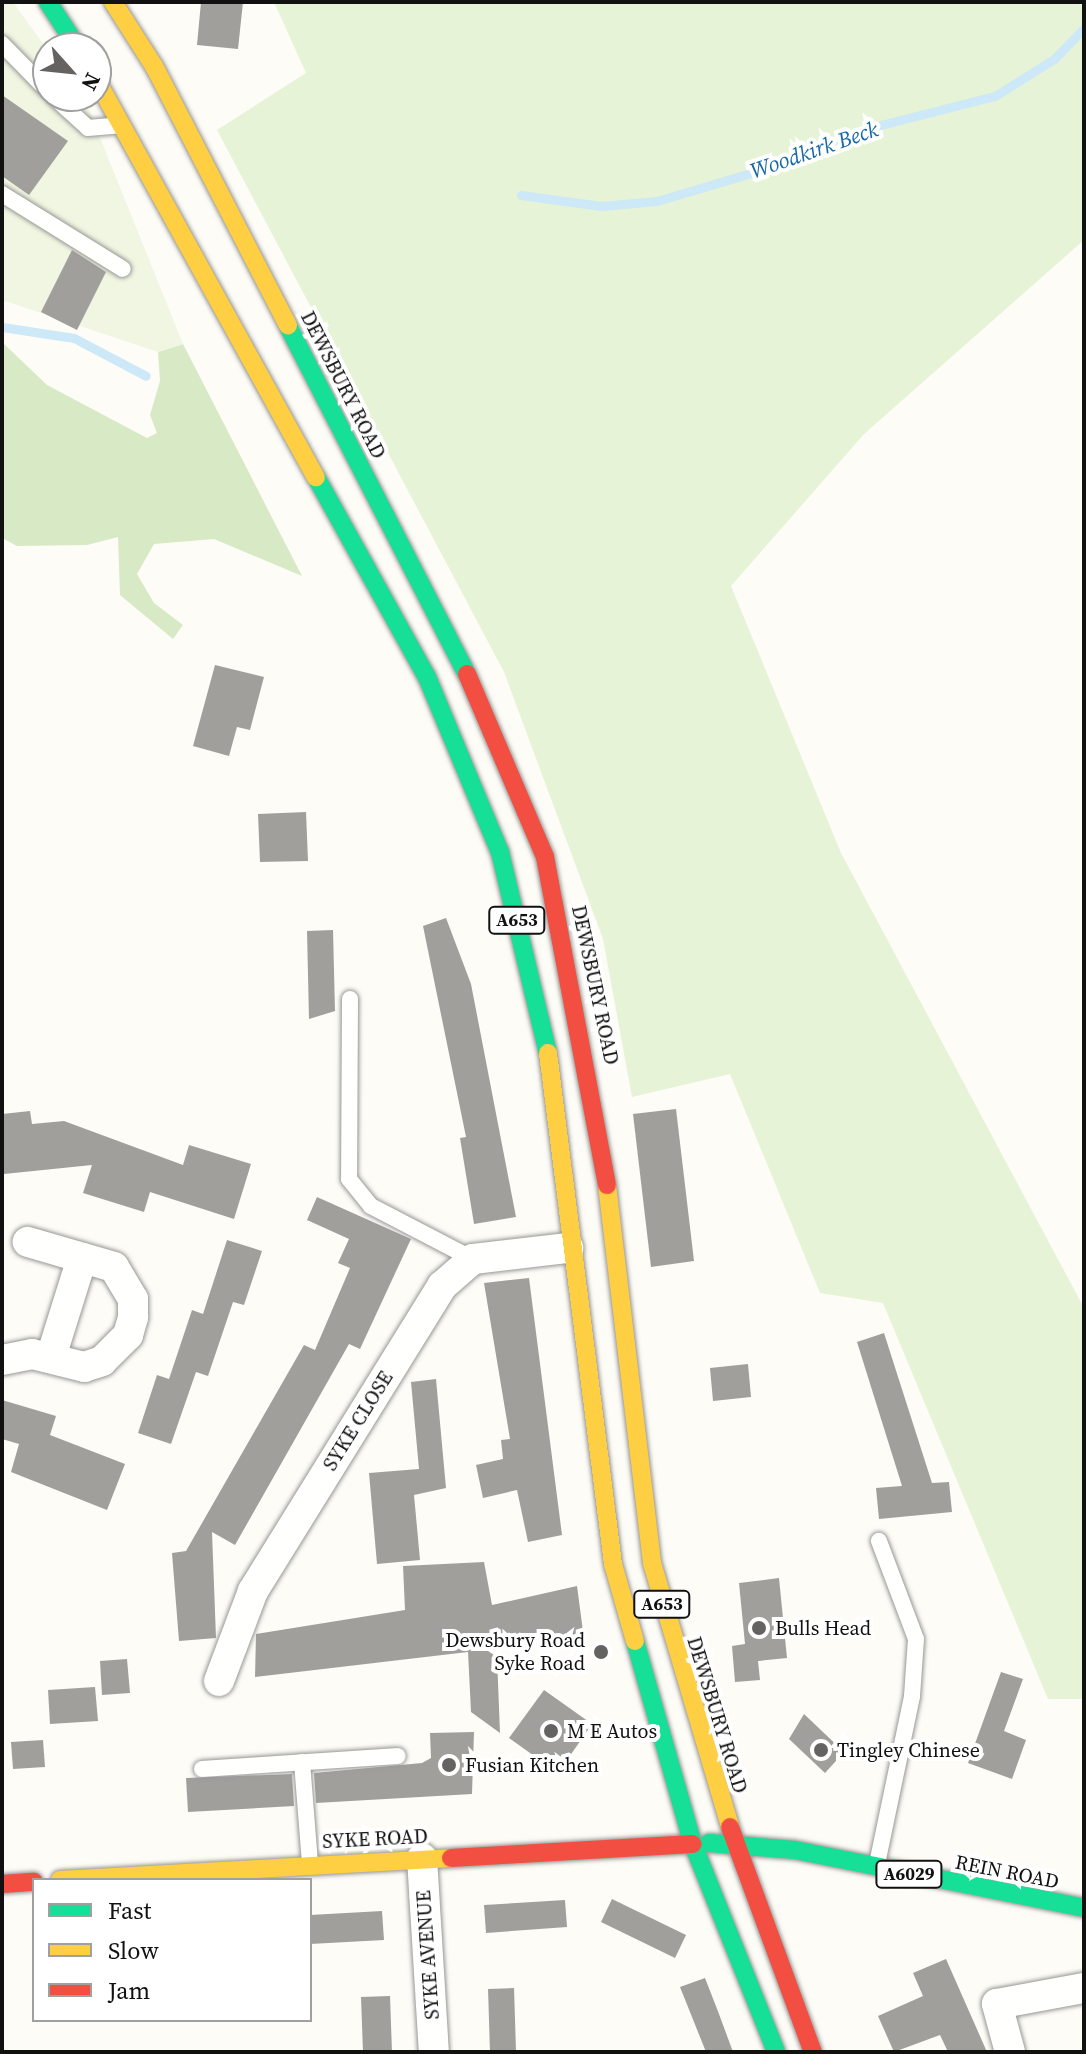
<!DOCTYPE html>
<style>
body{margin:0}
#map{position:relative;width:1086px;height:2054px;overflow:hidden;background:#fdfcf7;font-family:"Source Serif 4",serif}
div>[style]{position:absolute}
[style*='--x']{left:calc(var(--x)*1px);top:calc(var(--y)*1px);width:calc(var(--w)*1px);rotate:calc(var(--a)*1deg)}
.green>*{inset:0;background:#e7f3d7}
.forest>*{inset:0;background:#d8eac5}
.pitch>*{inset:0;background:#f0f6e1}
.stream>*{height:9px;margin:-4.5px;padding:0 4.5px;transform-origin:4.5px;border-radius:4.5px;background:#cde8f7}
.building>*{inset:0;background:#a19f9c}
.roads{filter:drop-shadow(0 0 2px #979795) drop-shadow(0 0 2px #979795)}
.lane>*{height:16px;margin:-8px;padding:0 8px;transform-origin:8px;border-radius:8px;background:#fffffe}
.street>*{height:30px;margin:-15px;padding:0 15px;transform-origin:15px;border-radius:15px;background:#fffffe}
.fast>*{height:18px;margin:-9px;padding:0 9px;transform-origin:9px;border-radius:9px;background:#16e098}
.slow>*{height:18px;margin:-9px;padding:0 9px;transform-origin:9px;border-radius:9px;background:#ffcf43}
.jam>*{height:18px;margin:-9px;padding:0 9px;transform-origin:9px;border-radius:9px;background:#f24e42}
.dots>*{width:22px;height:22px;translate:-50% -50%;box-sizing:border-box;border:4px solid #fff;border-radius:50%}
span{translate:-50% -50%;white-space:nowrap;text-align:center;line-height:1.15;-webkit-text-stroke:8px #fff;paint-order:stroke}
.shield-label span{padding:2px 6px;background:#fff;border:2px solid;border-radius:6px;-webkit-text-stroke-width:0}
.shield-label{font-size:18px;color:#111;font-weight:700}
.street-label{font-size:20px;color:#111}
.poi-label{font-size:20px;color:#111}
.left{translate:0 -50%;text-align:left}
.right{translate:-100% -50%;text-align:right}
.water-label{font-size:22px;color:#1768a6;font-style:italic}
.frame{position:absolute;inset:0;border:4px solid #111;pointer-events:none}
.legend{position:absolute;left:32px;top:1878px;width:280px;height:144px;box-sizing:border-box;background:#fff;border:2px solid #a0a0a0;margin:0;padding:10px 14px;list-style:none;font-size:24px;color:#111}
.legend li{display:flex;align-items:center;gap:16px;height:40px}
.legend b{width:40px;border:2px solid #a0a0a0}
.north{position:absolute;left:32px;top:32px;width:80px;height:80px;box-sizing:border-box;background:#fff;border:2px solid #a0a0a0;border-radius:50%;rotate:117deg;font-size:22px;font-weight:700;line-height:32px;text-align:center;color:#111}
.north::after{content:'';display:block;margin:auto;width:28px;height:36px;background:#646362;clip-path:polygon(50% 0,100% 100%,50% 72%,0 100%)}
</style>
<div id="map">
<div class="green">
<i style="clip-path:polygon(274px 2px,1084px 2px,1084px 240px,864px 434px,731px 586px,841px 853px,1084px 1308px,1084px 1699px,1048px 1699px,883px 1303px,820px 1293px,730px 1074px,632px 1097px,603px 939px,504px 672px,217px 130px,306px 73px)"></i>
</div>
<div class="forest">
<i style="clip-path:polygon(2px 342px,47px 385px,147px 438px,157px 433px,150px 415px,160px 381px,158px 352px,183px 344px,302px 576px,214px 539px,154px 544px,137px 574px,154px 603px,183px 625px,173px 639px,120px 595px,118px 537px,87px 545px,17px 546px,2px 538px)"></i>
</div>
<div class="pitch">
<i style="clip-path:polygon(2px 2px,13px 2px,48px 51px,48px 96px,80px 96px,88px 108px,183px 344px,158px 352px,2px 300px)"></i>
</div>
<div class="stream">
<i style="--x:521;--y:195;--w:81;--a:7.8"></i>
<i style="--x:601;--y:206;--w:56;--a:-5.1"></i>
<i style="--x:657;--y:201;--w:171;--a:-16.6"></i>
<i style="--x:821;--y:152;--w:54;--a:-26.6"></i>
<i style="--x:869;--y:128;--w:130;--a:-14.3"></i>
<i style="--x:995;--y:96;--w:70;--a:-32.1"></i>
<i style="--x:1054;--y:59;--w:43;--a:-45.9"></i>
<i style="--x:2;--y:327;--w:73;--a:8.7"></i>
<i style="--x:74;--y:338;--w:81;--a:27.8"></i>
</div>
<div class="building">
<i style="clip-path:polygon(201px 2px,243px 2px,238px 49px,197px 45px)"></i>
<i style="clip-path:polygon(2px 95px,68px 141px,29px 195px,2px 176px)"></i>
<i style="clip-path:polygon(72px 250px,106px 272px,77px 330px,41px 312px)"></i>
<i style="clip-path:polygon(215px 665px,264px 677px,250px 730px,237px 727px,229px 756px,193px 746px)"></i>
<i style="clip-path:polygon(306px 812px,308px 861px,260px 862px,258px 814px)"></i>
<i style="clip-path:polygon(446px 918px,471px 984px,516px 1217px,474px 1224px,460px 1138px,466px 1137px,423px 926px)"></i>
<i style="clip-path:polygon(333px 930px,335px 1011px,309px 1019px,307px 931px)"></i>
<i style="clip-path:polygon(676px 1109px,694px 1261px,651px 1267px,633px 1114px)"></i>
<i style="clip-path:polygon(30px 1111px,32px 1124px,64px 1121px,183px 1165px,189px 1145px,251px 1164px,234px 1219px,150px 1192px,144px 1212px,83px 1193px,92px 1165px,4px 1174px,2px 1114px)"></i>
<i style="clip-path:polygon(317px 1197px,411px 1239px,360px 1349px,349px 1344px,235px 1545px,212px 1532px,216px 1638px,179px 1641px,172px 1553px,186px 1551px,304px 1345px,315px 1350px,350px 1268px,338px 1263px,349px 1239px,307px 1220px)"></i>
<i style="clip-path:polygon(227px 1240px,262px 1251px,244px 1305px,233px 1302px,208px 1376px,196px 1372px,171px 1444px,138px 1433px,157px 1375px,169px 1379px,192px 1310px,203px 1314px)"></i>
<i style="clip-path:polygon(529px 1278px,562px 1535px,528px 1542px,517px 1490px,483px 1498px,476px 1465px,503px 1459px,501px 1440px,510px 1439px,484px 1283px)"></i>
<i style="clip-path:polygon(884px 1333px,932px 1483px,949px 1482px,952px 1512px,879px 1519px,876px 1488px,902px 1486px,857px 1342px)"></i>
<i style="clip-path:polygon(748px 1364px,751px 1397px,713px 1401px,710px 1368px)"></i>
<i style="clip-path:polygon(436px 1379px,446px 1488px,414px 1495px,420px 1560px,377px 1564px,369px 1473px,419px 1469px,411px 1382px)"></i>
<i style="clip-path:polygon(2px 1400px,56px 1416px,50px 1435px,125px 1464px,107px 1510px,11px 1472px,19px 1444px,2px 1439px)"></i>
<i style="clip-path:polygon(484px 1562px,492px 1605px,577px 1586px,584px 1639px,499px 1642px,501px 1649px,488px 1651px,497px 1657px,500px 1733px,471px 1712px,468px 1652px,255px 1677px,256px 1634px,405px 1610px,403px 1566px)"></i>
<i style="clip-path:polygon(779px 1578px,787px 1658px,758px 1661px,760px 1680px,735px 1682px,732px 1646px,745px 1644px,739px 1583px)"></i>
<i style="clip-path:polygon(127px 1659px,130px 1693px,102px 1695px,100px 1661px)"></i>
<i style="clip-path:polygon(1001px 1672px,1023px 1679px,1004px 1731px,1026px 1740px,1012px 1779px,968px 1763px)"></i>
<i style="clip-path:polygon(95px 1687px,98px 1721px,50px 1724px,48px 1690px)"></i>
<i style="clip-path:polygon(544px 1690px,592px 1724px,558px 1773px,509px 1738px)"></i>
<i style="clip-path:polygon(804px 1714px,844px 1752px,825px 1773px,789px 1739px)"></i>
<i style="clip-path:polygon(474px 1732px,472px 1794px,316px 1803px,314px 1773px,422px 1763px,431px 1758px,430px 1733px)"></i>
<i style="clip-path:polygon(43px 1740px,45px 1767px,13px 1769px,11px 1742px)"></i>
<i style="clip-path:polygon(292px 1774px,294px 1806px,188px 1812px,186px 1778px)"></i>
<i style="clip-path:polygon(612px 1899px,686px 1935px,675px 1958px,601px 1922px)"></i>
<i style="clip-path:polygon(565px 1900px,567px 1927px,486px 1933px,484px 1905px)"></i>
<i style="clip-path:polygon(382px 1911px,384px 1940px,310px 1944px,310px 1915px)"></i>
<i style="clip-path:polygon(946px 1959px,987px 2052px,948px 2052px,940px 2035px,894px 2052px,878px 2016px,923px 1996px,913px 1973px)"></i>
<i style="clip-path:polygon(705px 1978px,719px 2014px,733px 2052px,706px 2052px,680px 1987px)"></i>
<i style="clip-path:polygon(514px 1988px,516px 2052px,490px 2052px,488px 1989px)"></i>
<i style="clip-path:polygon(390px 1996px,392px 2052px,363px 2052px,361px 1997px)"></i>
</div>
<div class="roads">
<div class="lane">
<i style="--x:2;--y:44;--w:66;--a:45.6"></i>
<i style="--x:53;--y:96;--w:47;--a:42.4"></i>
<i style="--x:88;--y:128;--w:32;--a:-5"></i>
<i style="--x:2;--y:194;--w:142;--a:31.8"></i>
<i style="--x:350;--y:999;--w:180;--a:90.3"></i>
<i style="--x:349;--y:1179;--w:35;--a:51"></i>
<i style="--x:371;--y:1206;--w:115;--a:27.5"></i>
<i style="--x:302;--y:1762;--w:101;--a:85.5"></i>
<i style="--x:202;--y:1769;--w:196;--a:-3.8"></i>
<i style="--x:877;--y:1864;--w:172;--a:-78.2"></i>
<i style="--x:912;--y:1696;--w:57;--a:-86"></i>
<i style="--x:916;--y:1639;--w:105;--a:-110.7"></i>
</div>
<div class="street">
<i style="--x:51;--y:1357;--w:104;--a:-72.6"></i>
<i style="--x:2;--y:1360;--w:31;--a:-11"></i>
<i style="--x:32;--y:1354;--w:54;--a:14"></i>
<i style="--x:84;--y:1367;--w:19;--a:-18"></i>
<i style="--x:102;--y:1361;--w:37;--a:-45"></i>
<i style="--x:128;--y:1335;--w:19;--a:-74"></i>
<i style="--x:133;--y:1317;--w:18;--a:-90"></i>
<i style="--x:133;--y:1299;--w:37;--a:-121"></i>
<i style="--x:114;--y:1267;--w:90;--a:-163.8"></i>
<i style="--x:219;--y:1681;--w:96;--a:-69.3"></i>
<i style="--x:253;--y:1591;--w:359;--a:-58.2"></i>
<i style="--x:442;--y:1286;--w:41;--a:-41.1"></i>
<i style="--x:473;--y:1259;--w:96;--a:-6.6"></i>
<i style="--x:422;--y:1858;--w:194;--a:86.5"></i>
<i style="--x:1010;--y:2052;--w:50;--a:-105.2"></i>
<i style="--x:997;--y:2004;--w:88;--a:-10.4"></i>
</div>
<div class="fast">
<i style="--x:48;--y:2;--w:55;--a:56.9"></i>
<i style="--x:288;--y:326;--w:391;--a:62.8"></i>
<i style="--x:316;--y:477;--w:229;--a:61"></i>
<i style="--x:427;--y:677;--w:190;--a:67.4"></i>
<i style="--x:500;--y:852;--w:207;--a:76.6"></i>
<i style="--x:635;--y:1641;--w:211;--a:74.1"></i>
<i style="--x:693;--y:1844;--w:224;--a:68.2"></i>
<i style="--x:709;--y:1843;--w:86;--a:4.7"></i>
<i style="--x:795;--y:1850;--w:295;--a:11.3"></i>
</div>
<div class="slow">
<i style="--x:113;--y:2;--w:76;--a:57.4"></i>
<i style="--x:154;--y:66;--w:292;--a:62.7"></i>
<i style="--x:96;--y:79;--w:455;--a:61.1"></i>
<i style="--x:548;--y:1053;--w:515;--a:82.75"></i>
<i style="--x:613;--y:1564;--w:80;--a:74.1"></i>
<i style="--x:607;--y:1185;--w:381;--a:83.2"></i>
<i style="--x:652;--y:1563;--w:275;--a:73.5"></i>
<i style="--x:60;--y:1880;--w:392;--a:-3.2"></i>
</div>
<div class="jam">
<i style="--x:467;--y:674;--w:199;--a:66.9"></i>
<i style="--x:545;--y:857;--w:334;--a:79.3"></i>
<i style="--x:730;--y:1827;--w:240;--a:69.8"></i>
<i style="--x:451;--y:1858;--w:242;--a:-3.3"></i>
<i style="--x:2;--y:1884;--w:32;--a:-4"></i>
</div>
</div>
<div class="dots">
<i style="left:759px;top:1628px;background:#646362"></i>
<i style="left:601px;top:1652px;background:#646362"></i>
<i style="left:551px;top:1731px;background:#646362"></i>
<i style="left:821px;top:1750px;background:#646362"></i>
<i style="left:449px;top:1765px;background:#646362"></i>
</div>
<div class="shield-label">
<span style="left:517px;top:920px">A653</span>
<span style="left:662px;top:1604px">A653</span>
<span style="left:909px;top:1874px">A6029</span>
</div>
<div class="street-label">
<span style="left:343px;top:385px;rotate:63deg">DEWSBURY ROAD</span>
<span style="left:595px;top:985px;rotate:78deg">DEWSBURY ROAD</span>
<span style="left:358px;top:1421px;rotate:-58deg">SYKE CLOSE</span>
<span style="left:717px;top:1715px;rotate:73deg">DEWSBURY ROAD</span>
<span style="left:375px;top:1839px;rotate:-3deg">SYKE ROAD</span>
<span style="left:1007px;top:1872px;rotate:11deg">REIN ROAD</span>
<span style="left:428px;top:1955px;rotate:-94deg">SYKE AVENUE</span>
</div>
<div class="poi-label">
<span class="left" style="left:775px;top:1628px">Bulls Head</span>
<span class="right" style="left:585px;top:1652px">Dewsbury Road<br>Syke Road</span>
<span class="left" style="left:567px;top:1731px">M E Autos</span>
<span class="left" style="left:837px;top:1750px">Tingley Chinese</span>
<span class="left" style="left:465px;top:1765px">Fusian Kitchen</span>
</div>
<div class="water-label">
<span style="left:814px;top:150px;rotate:-19deg">Woodkirk Beck</span>
</div>
<div class="frame"></div>
<ul class="legend">
<li><b style="height:10px;background:#16e098"></b>Fast</li>
<li><b style="height:10px;background:#ffcf43"></b>Slow</li>
<li><b style="height:10px;background:#f24e42"></b>Jam</li>
</ul>
<div class="north">N</div>
</div>
